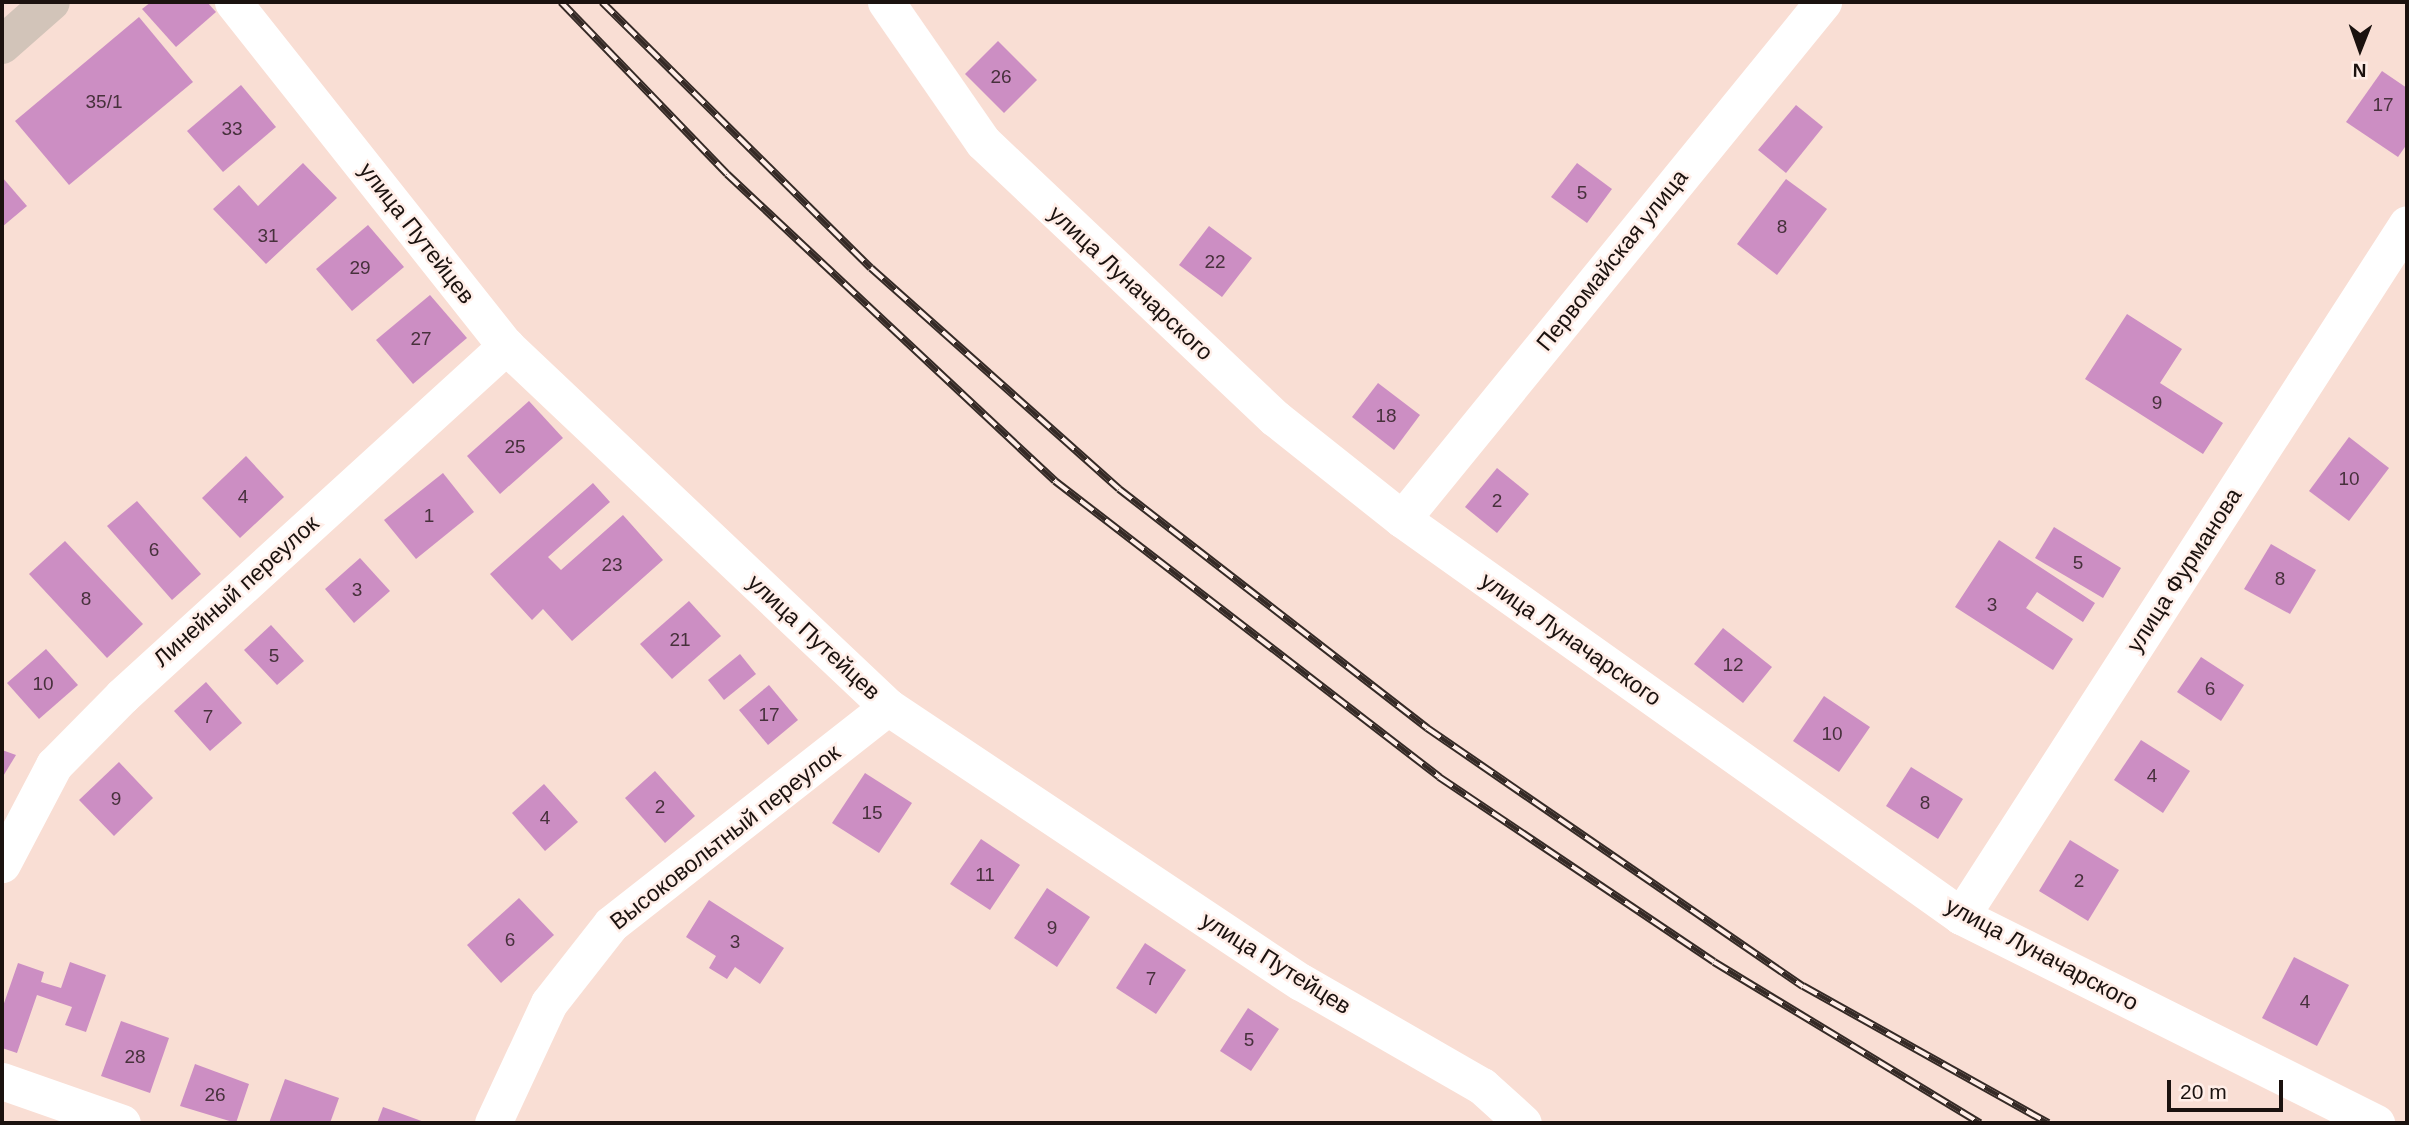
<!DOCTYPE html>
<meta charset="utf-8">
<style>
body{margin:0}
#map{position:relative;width:2409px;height:1125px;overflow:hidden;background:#f9ded4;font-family:Arial,sans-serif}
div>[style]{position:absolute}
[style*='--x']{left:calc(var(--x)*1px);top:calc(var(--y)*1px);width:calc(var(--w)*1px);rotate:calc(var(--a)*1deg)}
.building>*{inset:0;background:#cc8ec3}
.minor>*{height:37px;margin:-18.5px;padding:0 18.5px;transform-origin:18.5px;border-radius:18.5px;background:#fff}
.secondary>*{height:38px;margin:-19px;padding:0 19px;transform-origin:19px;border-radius:19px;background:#d2c4b9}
.rail>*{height:8px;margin-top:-4px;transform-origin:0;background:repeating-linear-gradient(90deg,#ffeee8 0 16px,#352a26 0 32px);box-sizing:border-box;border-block:2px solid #352a26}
span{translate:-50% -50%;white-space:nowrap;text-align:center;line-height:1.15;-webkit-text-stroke:5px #ffeee8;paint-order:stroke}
.number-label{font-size:19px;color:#47313c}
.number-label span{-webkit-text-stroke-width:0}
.street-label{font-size:23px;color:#1b120f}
.frame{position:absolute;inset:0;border:4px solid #1b120f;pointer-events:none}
.north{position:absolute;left:2325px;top:14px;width:70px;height:70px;-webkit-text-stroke:5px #ffeee8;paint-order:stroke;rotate:181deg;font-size:19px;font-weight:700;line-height:28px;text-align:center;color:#1b120f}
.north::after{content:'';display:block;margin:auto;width:24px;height:32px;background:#1b120f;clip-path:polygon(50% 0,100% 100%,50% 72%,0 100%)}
.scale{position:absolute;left:2167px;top:1080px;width:116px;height:32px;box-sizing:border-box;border:4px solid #1b120f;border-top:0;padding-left:9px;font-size:21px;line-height:24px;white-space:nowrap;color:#1b120f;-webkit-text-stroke:5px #ffeee8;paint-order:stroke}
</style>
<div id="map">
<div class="building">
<i style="clip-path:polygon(151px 2px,207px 2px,216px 12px,176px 47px,142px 9px)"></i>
<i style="clip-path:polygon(139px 17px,193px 82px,69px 185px,15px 121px)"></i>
<i style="clip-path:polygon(998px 41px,1037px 80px,1004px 113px,965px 74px)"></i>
<i style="clip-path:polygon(2382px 71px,2407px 88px,2407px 144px,2398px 157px,2346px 122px)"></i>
<i style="clip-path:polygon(241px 85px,276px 127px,223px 172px,187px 131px)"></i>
<i style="clip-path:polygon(1796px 105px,1823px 127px,1786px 173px,1758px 150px)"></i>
<i style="clip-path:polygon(303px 163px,337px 198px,266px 264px,213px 209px,239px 185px,258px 206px)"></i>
<i style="clip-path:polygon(1577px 163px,1612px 189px,1587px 223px,1551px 197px)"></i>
<i style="clip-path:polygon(2px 177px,27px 206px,2px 227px)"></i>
<i style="clip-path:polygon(1786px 179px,1827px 209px,1777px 275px,1737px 244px)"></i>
<i style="clip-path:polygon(368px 225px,404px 267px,352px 311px,316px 269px)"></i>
<i style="clip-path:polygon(1209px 226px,1252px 258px,1222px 297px,1179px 265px)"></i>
<i style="clip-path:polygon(430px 295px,467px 338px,413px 384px,376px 340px)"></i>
<i style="clip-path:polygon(2127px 314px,2182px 349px,2160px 383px,2223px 423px,2203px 454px,2085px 379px)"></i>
<i style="clip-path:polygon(1378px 383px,1420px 415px,1394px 450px,1352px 417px)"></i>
<i style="clip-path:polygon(529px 401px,563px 438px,500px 494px,467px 456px)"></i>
<i style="clip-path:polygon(2349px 437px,2389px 468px,2349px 521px,2309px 491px)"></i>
<i style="clip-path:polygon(246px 456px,284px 497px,240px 538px,202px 498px)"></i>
<i style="clip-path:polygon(1497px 468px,1529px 494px,1497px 533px,1465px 507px)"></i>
<i style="clip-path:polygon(443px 473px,474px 512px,416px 559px,384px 520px)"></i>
<i style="clip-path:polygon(593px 483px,610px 502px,548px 557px,561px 570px,623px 515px,663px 560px,572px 641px,543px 609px,532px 620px,490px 574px)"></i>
<i style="clip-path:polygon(137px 501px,201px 574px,172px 600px,107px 526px)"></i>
<i style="clip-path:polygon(2054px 527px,2121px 568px,2103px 598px,2035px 558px)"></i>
<i style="clip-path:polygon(1999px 540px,2095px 603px,2083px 622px,2037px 592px,2026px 608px,2073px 639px,2053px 670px,1955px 607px)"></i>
<i style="clip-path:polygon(65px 541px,143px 624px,107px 658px,29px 574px)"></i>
<i style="clip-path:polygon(2271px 544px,2316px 570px,2290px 614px,2244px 589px)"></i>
<i style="clip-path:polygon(360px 558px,390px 591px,354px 623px,325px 589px)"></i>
<i style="clip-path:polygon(689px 601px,721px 636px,672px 679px,640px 644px)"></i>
<i style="clip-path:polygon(271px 625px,304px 661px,277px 685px,244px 650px)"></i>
<i style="clip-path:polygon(1723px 628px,1772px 667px,1743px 703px,1694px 664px)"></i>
<i style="clip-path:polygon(46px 649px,78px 685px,39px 719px,7px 683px)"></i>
<i style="clip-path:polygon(740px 654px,756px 674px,724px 700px,708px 680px)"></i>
<i style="clip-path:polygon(2201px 657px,2244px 685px,2221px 721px,2177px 692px)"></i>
<i style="clip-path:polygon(206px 682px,242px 723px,210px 751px,174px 711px)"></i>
<i style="clip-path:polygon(769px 685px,798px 720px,768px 745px,739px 710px)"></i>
<i style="clip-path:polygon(1824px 696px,1870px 727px,1839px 772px,1793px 741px)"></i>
<i style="clip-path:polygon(2141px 740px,2190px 771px,2163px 813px,2114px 780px)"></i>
<i style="clip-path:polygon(2px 750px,16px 755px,2px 778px)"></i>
<i style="clip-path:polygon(119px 762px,153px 798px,114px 836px,79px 800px)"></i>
<i style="clip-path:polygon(1911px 767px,1963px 799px,1938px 839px,1886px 806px)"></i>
<i style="clip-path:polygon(655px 771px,695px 816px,665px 843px,625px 798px)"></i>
<i style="clip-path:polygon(865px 773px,912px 803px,879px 853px,832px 823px)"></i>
<i style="clip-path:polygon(544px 784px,578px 822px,545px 851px,512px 813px)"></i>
<i style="clip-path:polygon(981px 839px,1020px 865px,990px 910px,950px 884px)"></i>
<i style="clip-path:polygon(2070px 840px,2119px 870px,2088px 921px,2039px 891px)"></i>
<i style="clip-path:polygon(1047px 888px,1090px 917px,1057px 967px,1014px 938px)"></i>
<i style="clip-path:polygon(519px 898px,554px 935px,501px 983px,467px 945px)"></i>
<i style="clip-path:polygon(709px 900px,784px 948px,760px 984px,735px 967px,727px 979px,709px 968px,716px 956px,686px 937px)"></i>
<i style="clip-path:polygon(1145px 943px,1186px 970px,1156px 1014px,1116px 988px)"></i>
<i style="clip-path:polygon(2294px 957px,2349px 985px,2317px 1046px,2262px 1018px)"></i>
<i style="clip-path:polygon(70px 962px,106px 975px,86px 1032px,65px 1025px,72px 1007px,37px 995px,17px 1053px,2px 1048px,2px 1009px,18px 963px,44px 972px,41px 982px,61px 988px)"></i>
<i style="clip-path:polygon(1248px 1008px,1279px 1029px,1251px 1071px,1220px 1051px)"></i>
<i style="clip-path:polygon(121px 1021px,169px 1038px,150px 1093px,101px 1076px)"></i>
<i style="clip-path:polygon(195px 1064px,249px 1084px,236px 1123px,180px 1106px)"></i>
<i style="clip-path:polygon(285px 1079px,339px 1098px,330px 1123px,269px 1123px)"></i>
<i style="clip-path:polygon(383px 1107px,427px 1123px,377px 1123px)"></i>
</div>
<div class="minor">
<i style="--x:233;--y:2;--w:439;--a:51.6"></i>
<i style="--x:506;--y:346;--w:526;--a:43.38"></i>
<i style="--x:888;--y:707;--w:496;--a:33.7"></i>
<i style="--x:1301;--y:982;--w:209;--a:29.9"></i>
<i style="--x:1482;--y:1086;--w:55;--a:42.1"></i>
<i style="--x:886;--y:2;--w:170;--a:55.3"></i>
<i style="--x:983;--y:142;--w:402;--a:43.4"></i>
<i style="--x:1275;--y:418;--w:162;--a:38.5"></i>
<i style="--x:1402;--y:519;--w:686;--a:35.38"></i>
<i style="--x:1961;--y:916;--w:464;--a:26.5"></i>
<i style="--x:1402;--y:519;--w:667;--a:-50.84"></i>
<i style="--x:2;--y:864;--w:112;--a:-62.3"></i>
<i style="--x:54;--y:765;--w:97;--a:-45.4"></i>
<i style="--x:122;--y:696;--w:520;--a:-42.35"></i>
<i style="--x:1961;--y:916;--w:823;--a:-57.2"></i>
<i style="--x:2;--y:1081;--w:127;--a:19.3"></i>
<i style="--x:493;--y:1123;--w:132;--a:-65"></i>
<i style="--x:549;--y:1003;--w:100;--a:-51.9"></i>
<i style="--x:611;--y:924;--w:352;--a:-38.1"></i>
</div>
<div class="secondary">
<i style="--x:2;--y:45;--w:65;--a:-41.3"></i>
</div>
<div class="rail">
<i style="--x:561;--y:2;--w:239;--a:46"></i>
<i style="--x:727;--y:174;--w:449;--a:43.1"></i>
<i style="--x:1055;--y:481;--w:485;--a:37.6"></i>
<i style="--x:1439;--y:777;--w:331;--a:33.9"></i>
<i style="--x:1714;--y:962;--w:311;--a:31.2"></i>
<i style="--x:602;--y:2;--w:378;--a:44.7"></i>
<i style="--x:871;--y:268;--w:332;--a:41.7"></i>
<i style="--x:1119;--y:489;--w:390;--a:37.8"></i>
<i style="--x:1427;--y:728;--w:456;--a:34.5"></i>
<i style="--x:1803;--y:986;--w:281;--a:29.2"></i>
</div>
<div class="number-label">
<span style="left:1001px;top:77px">26</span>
<span style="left:104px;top:102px">35/1</span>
<span style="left:2383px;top:105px">17</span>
<span style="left:232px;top:129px">33</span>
<span style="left:1582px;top:193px">5</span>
<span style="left:1782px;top:227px">8</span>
<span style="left:268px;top:236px">31</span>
<span style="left:1215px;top:262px">22</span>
<span style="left:360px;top:268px">29</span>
<span style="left:421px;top:339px">27</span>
<span style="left:2157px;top:403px">9</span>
<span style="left:1386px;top:416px">18</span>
<span style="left:515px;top:447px">25</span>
<span style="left:2349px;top:479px">10</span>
<span style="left:243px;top:497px">4</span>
<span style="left:1497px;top:501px">2</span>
<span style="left:429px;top:516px">1</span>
<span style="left:154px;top:550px">6</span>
<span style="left:2078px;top:563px">5</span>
<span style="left:612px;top:565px">23</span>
<span style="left:2280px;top:579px">8</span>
<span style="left:357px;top:590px">3</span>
<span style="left:86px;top:599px">8</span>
<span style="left:1992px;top:605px">3</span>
<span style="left:680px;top:640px">21</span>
<span style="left:274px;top:656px">5</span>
<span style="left:1733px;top:665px">12</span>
<span style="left:43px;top:684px">10</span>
<span style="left:2210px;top:689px">6</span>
<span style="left:769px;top:715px">17</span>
<span style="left:208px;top:717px">7</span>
<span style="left:1832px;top:734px">10</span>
<span style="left:2152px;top:776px">4</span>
<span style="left:116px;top:799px">9</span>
<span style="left:1925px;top:803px">8</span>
<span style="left:660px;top:807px">2</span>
<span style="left:872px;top:813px">15</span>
<span style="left:545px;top:818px">4</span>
<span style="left:985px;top:875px">11</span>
<span style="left:2079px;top:881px">2</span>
<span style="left:1052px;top:928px">9</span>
<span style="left:510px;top:940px">6</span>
<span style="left:735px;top:942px">3</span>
<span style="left:1151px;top:979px">7</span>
<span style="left:2305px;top:1002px">4</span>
<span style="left:1249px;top:1040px">5</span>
<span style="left:135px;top:1057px">28</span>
<span style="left:215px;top:1095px">26</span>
</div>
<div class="street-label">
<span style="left:417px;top:233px;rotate:52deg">улица Путейцев</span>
<span style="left:1612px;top:260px;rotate:-51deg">Первомайская улица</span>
<span style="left:1131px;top:283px;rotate:43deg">улица Луначарского</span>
<span style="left:2184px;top:570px;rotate:-57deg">улица Фурманова</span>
<span style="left:236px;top:591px;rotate:-42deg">Линейный переулок</span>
<span style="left:814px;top:637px;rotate:43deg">улица Путейцев</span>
<span style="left:1571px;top:639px;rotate:35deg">улица Луначарского</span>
<span style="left:725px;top:837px;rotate:-38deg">Высоковольтный переулок</span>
<span style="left:2042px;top:954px;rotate:28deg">улица Луначарского</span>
<span style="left:1276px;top:963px;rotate:32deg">улица Путейцев</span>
</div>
<div class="frame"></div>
<div class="north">N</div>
<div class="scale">20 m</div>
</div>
